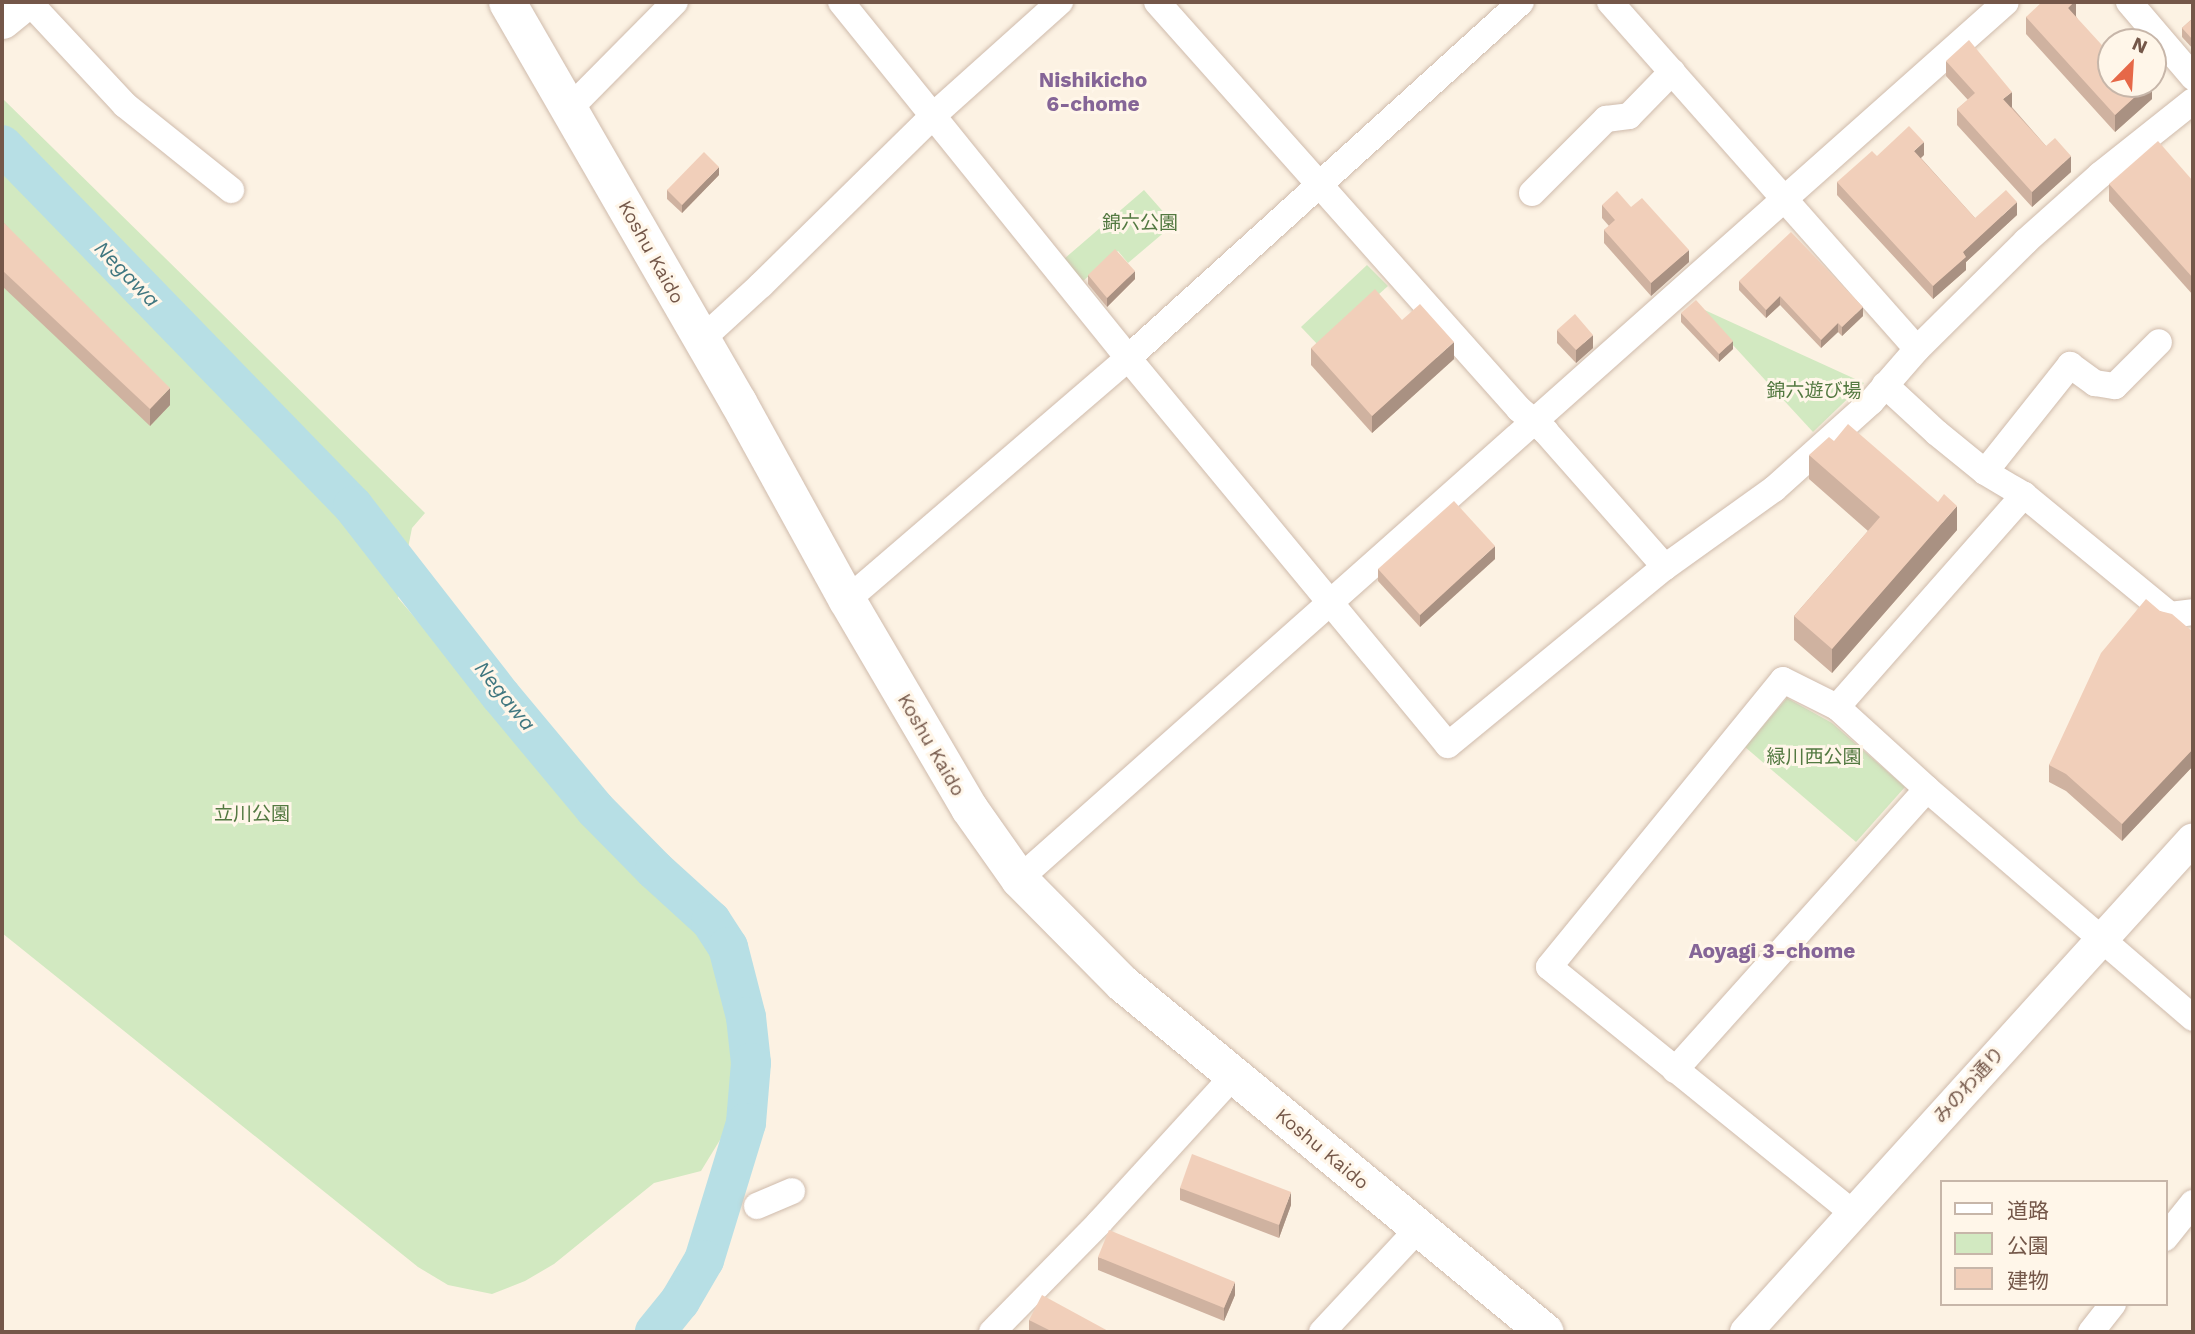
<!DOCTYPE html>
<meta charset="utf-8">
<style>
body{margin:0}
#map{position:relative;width:2195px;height:1334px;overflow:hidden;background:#fcf2e3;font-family:"Work Sans","Noto Sans JP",sans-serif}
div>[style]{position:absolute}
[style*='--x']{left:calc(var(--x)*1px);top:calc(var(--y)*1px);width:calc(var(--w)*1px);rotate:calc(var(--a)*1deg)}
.green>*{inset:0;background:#d2e9c1}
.river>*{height:40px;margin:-20px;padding:0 20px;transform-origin:20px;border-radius:20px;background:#b7dfe5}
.roads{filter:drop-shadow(0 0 2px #cfbbac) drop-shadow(0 0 2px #cfbbac)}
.minor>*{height:26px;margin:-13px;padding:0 13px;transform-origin:13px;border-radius:13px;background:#fff}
.tertiary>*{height:32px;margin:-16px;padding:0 16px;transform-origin:16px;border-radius:16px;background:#fff}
.secondary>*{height:37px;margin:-18.5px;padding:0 18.5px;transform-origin:18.5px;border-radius:18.5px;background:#fff}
.wall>*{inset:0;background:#cfb2a0}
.shaded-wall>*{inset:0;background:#a99182}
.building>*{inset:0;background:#f1cfba}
span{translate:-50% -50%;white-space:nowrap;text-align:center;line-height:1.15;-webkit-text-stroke:6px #fff6e9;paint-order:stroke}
.park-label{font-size:19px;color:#537941}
.street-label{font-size:19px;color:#745749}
.neighbourhood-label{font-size:21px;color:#856597;font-weight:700}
.water-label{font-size:21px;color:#407780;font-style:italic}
.frame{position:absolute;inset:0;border:4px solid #745749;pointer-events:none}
.legend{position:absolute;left:1940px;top:1180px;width:228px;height:126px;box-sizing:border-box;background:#fff6e9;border:2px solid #c7b6a9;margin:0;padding:9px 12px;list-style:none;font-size:21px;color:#745749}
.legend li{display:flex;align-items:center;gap:14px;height:35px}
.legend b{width:35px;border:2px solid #c7b6a9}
.north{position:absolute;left:2097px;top:28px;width:70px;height:70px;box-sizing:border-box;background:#fff6e9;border:2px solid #c7b6a9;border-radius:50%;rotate:24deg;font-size:19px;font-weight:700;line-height:28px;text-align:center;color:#745749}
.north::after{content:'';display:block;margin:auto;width:24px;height:32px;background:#e66848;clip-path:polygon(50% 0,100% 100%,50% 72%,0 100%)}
</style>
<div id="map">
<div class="green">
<i style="clip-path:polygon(2px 98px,425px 513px,412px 528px,398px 598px,575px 803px,696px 924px,725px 975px,737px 1030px,739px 1079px,723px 1135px,701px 1171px,654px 1183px,554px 1264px,525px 1281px,492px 1294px,448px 1285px,418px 1267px,2px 933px)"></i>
<i style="clip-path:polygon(1144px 190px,1174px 224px,1128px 263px,1118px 251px,1083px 281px,1064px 259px)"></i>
<i style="clip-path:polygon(1367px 265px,1388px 286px,1320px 347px,1301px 327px)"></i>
<i style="clip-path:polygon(1698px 307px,1864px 383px,1813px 432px)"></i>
<i style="clip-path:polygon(1787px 698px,1832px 723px,1905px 787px,1856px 842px,1745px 747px)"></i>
</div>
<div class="river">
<i style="--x:2;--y:145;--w:504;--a:45.8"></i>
<i style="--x:353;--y:506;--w:241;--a:52.1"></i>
<i style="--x:501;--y:696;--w:147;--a:50.2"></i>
<i style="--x:595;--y:809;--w:86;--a:45.5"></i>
<i style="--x:655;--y:870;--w:76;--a:42.3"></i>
<i style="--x:711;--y:921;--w:31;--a:57"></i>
<i style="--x:728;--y:947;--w:72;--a:75.6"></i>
<i style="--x:746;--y:1017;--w:46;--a:83.8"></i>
<i style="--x:751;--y:1063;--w:60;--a:94.8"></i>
<i style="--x:746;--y:1123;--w:143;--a:107"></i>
<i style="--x:704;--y:1260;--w:48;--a:120.3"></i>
<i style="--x:680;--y:1301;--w:40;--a:129"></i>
</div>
<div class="roads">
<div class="minor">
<i style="--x:29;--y:2;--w:141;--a:47"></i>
<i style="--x:125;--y:105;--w:136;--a:38.7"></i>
<i style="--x:841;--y:2;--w:457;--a:51.1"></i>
<i style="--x:1128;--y:358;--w:502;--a:50.41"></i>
<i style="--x:1448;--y:745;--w:281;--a:-39.4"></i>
<i style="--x:1665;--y:567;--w:134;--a:-35.6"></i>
<i style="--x:1774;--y:489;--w:130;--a:-41.9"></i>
<i style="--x:1871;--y:402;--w:70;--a:-49"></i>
<i style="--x:1917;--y:349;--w:153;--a:-44.7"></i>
<i style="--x:2026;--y:241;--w:99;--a:-41.7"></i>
<i style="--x:2100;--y:175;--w:119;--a:-38.5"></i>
<i style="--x:1157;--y:2;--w:545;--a:48.35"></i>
<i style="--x:1519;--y:409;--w:35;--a:40"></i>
<i style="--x:1546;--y:432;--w:180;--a:48.6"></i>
<i style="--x:1610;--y:2;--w:463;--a:48.5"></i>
<i style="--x:2129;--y:2;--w:99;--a:49.5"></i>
<i style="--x:570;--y:108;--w:149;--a:-45.3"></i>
<i style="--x:1532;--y:193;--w:105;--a:-45"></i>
<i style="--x:1606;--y:119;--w:23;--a:-7"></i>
<i style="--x:1629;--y:116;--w:62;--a:-45.7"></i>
<i style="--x:701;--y:340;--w:81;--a:-42.5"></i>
<i style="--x:761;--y:285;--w:244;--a:-44.5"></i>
<i style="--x:935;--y:114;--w:168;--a:-41.9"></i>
<i style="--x:1985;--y:472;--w:137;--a:-51.5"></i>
<i style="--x:2070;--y:365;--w:31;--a:36"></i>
<i style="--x:2095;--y:383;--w:20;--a:9"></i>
<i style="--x:2115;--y:386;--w:62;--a:-45"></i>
<i style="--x:2024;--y:495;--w:189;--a:39.4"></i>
<i style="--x:2170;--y:615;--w:23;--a:-7"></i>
<i style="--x:847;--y:600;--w:371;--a:-40.7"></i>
<i style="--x:1128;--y:358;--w:530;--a:-42.17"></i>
<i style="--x:1837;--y:707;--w:283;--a:-48.6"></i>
<i style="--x:2024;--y:495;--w:45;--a:-149.5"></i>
<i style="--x:1985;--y:472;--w:62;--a:-140.9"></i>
<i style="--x:1937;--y:433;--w:71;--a:-137.3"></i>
<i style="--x:1019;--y:879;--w:1320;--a:-41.62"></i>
<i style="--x:1675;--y:1070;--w:377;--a:-48.1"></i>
<i style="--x:757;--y:1206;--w:38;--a:-23"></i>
<i style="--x:1853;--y:1213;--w:391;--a:-141"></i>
<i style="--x:1549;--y:967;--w:370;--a:-50.8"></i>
<i style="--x:1783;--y:680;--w:60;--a:26.6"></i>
<i style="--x:1837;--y:707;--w:122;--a:42.3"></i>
<i style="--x:1927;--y:789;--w:351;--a:40.7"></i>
<i style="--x:2165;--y:1238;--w:45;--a:-51.3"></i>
<i style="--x:992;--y:1332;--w:153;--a:-45.5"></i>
<i style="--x:1099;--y:1223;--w:200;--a:-47.6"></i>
<i style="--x:1322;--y:1332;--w:141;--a:-47"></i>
<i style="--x:2091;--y:1332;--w:36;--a:-52"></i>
</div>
<div class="tertiary">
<i style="--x:1746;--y:1332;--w:665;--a:-47.8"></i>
</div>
<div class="secondary">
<i style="--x:507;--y:2;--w:462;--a:60"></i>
<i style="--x:738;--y:402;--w:226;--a:61.2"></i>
<i style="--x:847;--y:600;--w:241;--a:59.6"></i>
<i style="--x:969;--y:808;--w:87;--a:54.8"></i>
<i style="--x:1019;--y:879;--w:146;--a:45.3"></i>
<i style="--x:1122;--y:983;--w:548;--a:39.52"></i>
<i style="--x:2;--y:20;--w:28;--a:-39"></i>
</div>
</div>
<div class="wall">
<i style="clip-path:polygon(2076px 2px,2076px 16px,2111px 84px,2152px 84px,2152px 99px,2115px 132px,2026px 34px,2026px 17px)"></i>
<i style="clip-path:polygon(2193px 18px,2193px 49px,2182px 37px,2182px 28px)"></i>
<i style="clip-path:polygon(1946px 61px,2012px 107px,2046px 146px,2071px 172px,2032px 207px,1957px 125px,1957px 109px,1968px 100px,1946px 76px)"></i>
<i style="clip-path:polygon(1924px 155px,1921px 158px,1975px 218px,2017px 215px,1966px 262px,1966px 270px,1933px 299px,1837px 195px,1837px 182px)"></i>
<i style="clip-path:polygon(719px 175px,682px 213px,667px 199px,667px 190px)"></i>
<i style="clip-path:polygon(2193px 181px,2193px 295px,2109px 201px,2109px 184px)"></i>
<i style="clip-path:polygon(1602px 205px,1631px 207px,1689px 262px,1651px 296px,1604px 243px,1604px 230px,1609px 226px,1602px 218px)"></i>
<i style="clip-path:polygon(2px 221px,170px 405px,150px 426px,2px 286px)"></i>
<i style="clip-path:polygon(1088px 275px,1135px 279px,1107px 307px,1088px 284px)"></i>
<i style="clip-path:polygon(1739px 281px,1863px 316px,1842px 336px,1838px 332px,1821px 348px,1780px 305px,1766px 318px,1739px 290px)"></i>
<i style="clip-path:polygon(1681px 313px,1733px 349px,1719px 362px,1681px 322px)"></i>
<i style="clip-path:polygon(1557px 330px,1593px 348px,1576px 363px,1557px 343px)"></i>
<i style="clip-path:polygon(1311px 348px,1454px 359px,1372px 433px,1311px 365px)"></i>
<i style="clip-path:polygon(1809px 455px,1957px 530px,1832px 673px,1794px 640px,1794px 616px,1868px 531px,1809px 479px)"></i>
<i style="clip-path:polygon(1495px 559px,1420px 627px,1378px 581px,1378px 569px)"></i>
<i style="clip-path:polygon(2160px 611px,2193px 632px,2193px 766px,2122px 841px,2066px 791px,2049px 782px,2049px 765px)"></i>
<i style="clip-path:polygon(1180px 1188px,1291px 1205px,1279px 1238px,1180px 1200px)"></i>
<i style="clip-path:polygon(1098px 1257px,1235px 1295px,1224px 1321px,1098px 1270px)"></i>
<i style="clip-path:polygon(1029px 1320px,1110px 1332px,1029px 1332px)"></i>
</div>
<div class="shaded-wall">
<i style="clip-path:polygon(2074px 2px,2076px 2px,2076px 18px,2068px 8px)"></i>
<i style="clip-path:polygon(2149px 84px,2152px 84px,2152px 99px,2115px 132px,2115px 115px)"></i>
<i style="clip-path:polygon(2012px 92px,2012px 107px,2003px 115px,2003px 99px)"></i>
<i style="clip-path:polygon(1924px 142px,1924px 155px,1914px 164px,1914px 151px)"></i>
<i style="clip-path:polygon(2071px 156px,2071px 172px,2032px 207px,2032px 192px)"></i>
<i style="clip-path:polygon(719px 167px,719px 175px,682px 213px,682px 205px)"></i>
<i style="clip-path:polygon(2017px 202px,2017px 215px,1966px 262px,1966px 270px,1933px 299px,1933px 286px,1963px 252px)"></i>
<i style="clip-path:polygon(1689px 250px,1689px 262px,1651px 296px,1651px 283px)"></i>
<i style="clip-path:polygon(1135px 271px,1135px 279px,1107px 307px,1107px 298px)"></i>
<i style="clip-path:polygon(1780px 296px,1780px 305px,1766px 318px,1766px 310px)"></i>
<i style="clip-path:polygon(1863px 307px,1863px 316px,1842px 336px,1842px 327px)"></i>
<i style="clip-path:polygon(1838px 323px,1838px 332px,1821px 348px,1821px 340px)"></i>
<i style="clip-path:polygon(1593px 335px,1593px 348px,1576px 363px,1576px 350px)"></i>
<i style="clip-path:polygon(1733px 341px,1733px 349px,1719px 362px,1719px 354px)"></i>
<i style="clip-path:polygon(1454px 342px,1454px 359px,1372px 433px,1372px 416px)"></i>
<i style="clip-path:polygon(170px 388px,170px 405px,150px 426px,150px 409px)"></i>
<i style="clip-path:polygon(1957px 506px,1957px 530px,1832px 673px,1832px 649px)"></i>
<i style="clip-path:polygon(1495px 546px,1495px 559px,1420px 627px,1420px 615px)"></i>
<i style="clip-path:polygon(2193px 749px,2193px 766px,2122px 841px,2122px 824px)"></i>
<i style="clip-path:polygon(1291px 1192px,1291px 1205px,1279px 1238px,1279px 1225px)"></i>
<i style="clip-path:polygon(1235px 1282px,1235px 1295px,1224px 1321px,1224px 1308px)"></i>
</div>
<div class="building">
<i style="clip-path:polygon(2042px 2px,2074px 2px,2068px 8px,2111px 55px,2111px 84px,2149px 84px,2115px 115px,2026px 17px)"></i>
<i style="clip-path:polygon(2193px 18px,2193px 40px,2182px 28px)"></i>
<i style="clip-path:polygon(1969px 40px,2012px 92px,2003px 99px,2046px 146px,2055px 138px,2071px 156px,2032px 192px,1957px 109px,1975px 93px,1946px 61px)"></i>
<i style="clip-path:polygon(1909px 126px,1924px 142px,1914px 151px,1975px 218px,2006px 190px,2017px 202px,1963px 252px,1966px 257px,1933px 286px,1837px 182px,1872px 151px,1877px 156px)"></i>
<i style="clip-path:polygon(2158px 141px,2193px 181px,2193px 278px,2109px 184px)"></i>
<i style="clip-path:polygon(704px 152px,719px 167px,682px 205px,667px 190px)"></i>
<i style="clip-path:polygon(1617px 191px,1631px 207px,1642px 198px,1689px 250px,1651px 283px,1604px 230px,1615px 220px,1602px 205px)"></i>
<i style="clip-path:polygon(2px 221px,170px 388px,150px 409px,2px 270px)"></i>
<i style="clip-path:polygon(1791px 232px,1863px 307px,1842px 327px,1838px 323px,1821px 340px,1780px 296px,1766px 310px,1739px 281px)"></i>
<i style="clip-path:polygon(1115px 249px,1135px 271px,1107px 298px,1088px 275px)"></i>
<i style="clip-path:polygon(1375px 289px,1402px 320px,1420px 304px,1454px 342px,1372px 416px,1311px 348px)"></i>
<i style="clip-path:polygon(1696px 300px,1733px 341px,1719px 354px,1681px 313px)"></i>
<i style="clip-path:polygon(1575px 314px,1593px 335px,1576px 350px,1557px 330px)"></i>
<i style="clip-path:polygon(1848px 424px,1938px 502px,1944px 494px,1957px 506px,1832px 649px,1794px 616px,1880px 517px,1809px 455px,1829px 437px,1834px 441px)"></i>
<i style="clip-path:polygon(1454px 501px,1495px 546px,1420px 615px,1378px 569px)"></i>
<i style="clip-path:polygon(2146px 599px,2160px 611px,2172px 614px,2193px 632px,2193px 749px,2122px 824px,2066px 774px,2049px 765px,2101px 653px)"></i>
<i style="clip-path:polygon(1192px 1154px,1291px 1192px,1279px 1225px,1180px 1188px)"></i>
<i style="clip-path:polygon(1109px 1230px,1235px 1282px,1224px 1308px,1098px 1257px)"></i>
<i style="clip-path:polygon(1042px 1295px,1110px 1332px,1053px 1332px,1029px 1320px)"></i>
</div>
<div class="park-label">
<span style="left:1140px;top:223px">錦六公園</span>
<span style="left:1814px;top:391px">錦六遊び場</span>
<span style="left:1814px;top:757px">緑川西公園</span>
<span style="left:252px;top:814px">立川公園</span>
</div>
<div class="street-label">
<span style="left:651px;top:252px;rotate:61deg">Koshu Kaido</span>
<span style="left:931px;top:745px;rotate:60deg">Koshu Kaido</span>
<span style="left:1969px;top:1085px;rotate:-48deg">みのわ通り</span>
<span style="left:1322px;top:1149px;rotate:40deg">Koshu Kaido</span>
</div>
<div class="neighbourhood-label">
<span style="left:1093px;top:92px">Nishikicho<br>6-chome</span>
<span style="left:1772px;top:951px">Aoyagi 3-chome</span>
</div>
<div class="water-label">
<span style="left:127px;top:274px;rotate:46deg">Negawa</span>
<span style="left:505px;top:696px;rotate:51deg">Negawa</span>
</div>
<div class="frame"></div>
<ul class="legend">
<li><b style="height:9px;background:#fff"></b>道路</li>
<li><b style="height:19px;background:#d2e9c1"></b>公園</li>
<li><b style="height:19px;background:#f1cfba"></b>建物</li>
</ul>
<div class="north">N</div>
</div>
